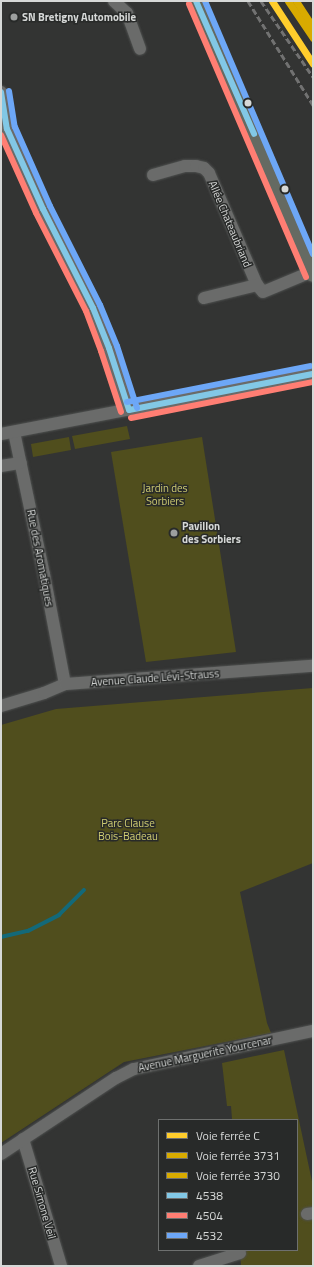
<!DOCTYPE html>
<meta charset="utf-8">
<style>
body{margin:0}
#map{position:relative;width:314px;height:1267px;overflow:hidden;background:#333433;font-family:"Titillium Web",sans-serif}
div>[style]{position:absolute}
[style*='--x']{left:calc(var(--x)*1px);top:calc(var(--y)*1px);width:calc(var(--w)*1px);rotate:calc(var(--a)*1deg)}
.green>*{inset:0;background:#504e1d}
.stream>*{height:3.5px;margin:-1.75px;padding:0 1.75px;transform-origin:1.75px;border-radius:1.75px;background:#136979}
.roads{filter:drop-shadow(0 0 1px #4f5150) drop-shadow(0 0 1px #4f5150)}
.minor>*{height:12px;margin:-6px;padding:0 6px;transform-origin:6px;border-radius:6px;background:#6a6b6a}
.major>*{height:16px;margin:-8px;padding:0 8px;transform-origin:8px;border-radius:8px;background:#656a62}
.rail>*{height:3px;margin-top:-1.5px;transform-origin:0;background:repeating-linear-gradient(90deg,#727272 0 6px,transparent 0 9px)}
.bus-1>*{height:6px;margin:-3px;padding:0 3px;transform-origin:3px;border-radius:3px;background:#82c8e6}
.bus-2>*{height:6px;margin:-3px;padding:0 3px;transform-origin:3px;border-radius:3px;background:#ff7e73}
.bus-3>*{height:6px;margin:-3px;padding:0 3px;transform-origin:3px;border-radius:3px;background:#6da7f7}
.rail-1>*{height:7px;margin:-3.5px;padding:0 3.5px;transform-origin:3.5px;border-radius:3.5px;background:#ffcd2c}
.rail-2>*{height:7px;margin:-3.5px;padding:0 3.5px;transform-origin:3.5px;border-radius:3.5px;background:#d8ab00}
.rail-3>*{height:7px;margin:-3.5px;padding:0 3.5px;transform-origin:3.5px;border-radius:3.5px;background:#d8ab00}
.dots>*{width:11px;height:11px;translate:-50% -50%;box-sizing:border-box;border:2px solid #282a29;border-radius:50%}
span{translate:-50% -50%;white-space:nowrap;text-align:center;line-height:1.15;-webkit-text-stroke:3px #282a29;paint-order:stroke}
.poi-label{font-size:11px;color:#d6d8d7;font-weight:700}
.left{translate:0 -50%;text-align:left}
.street-label{font-size:11px;color:#d6d8d7}
.park-label{font-size:11px;color:#d0cd72}
.frame{position:absolute;inset:0;border:2px solid #d6d8d7;pointer-events:none}
.legend{position:absolute;left:158px;top:1119px;width:140px;height:132px;box-sizing:border-box;background:#282a29;border:1px solid #6e706f;margin:0;padding:5px 7px;list-style:none;font-size:12px;color:#d6d8d7}
.legend li{display:flex;align-items:center;gap:8px;height:20px}
.legend b{width:20px;border:1px solid #6e706f}
</style>
<div id="map">
<div class="green">
<i style="clip-path:polygon(127px 426px,130px 439px,75px 449px,72px 436px)"></i>
<i style="clip-path:polygon(69px 437px,71px 450px,33px 457px,31px 444px)"></i>
<i style="clip-path:polygon(202px 437px,236px 652px,146px 662px,111px 452px)"></i>
<i style="clip-path:polygon(313px 688px,313px 863px,240px 892px,267px 1023px,271px 1033px,124px 1062px,1px 1143px,1px 725px,56px 709px)"></i>
<i style="clip-path:polygon(284px 1050px,313px 1186px,313px 1266px,241px 1266px,240px 1250px,297px 1250px,297px 1120px,228px 1120px,232px 1119px,231px 1106px,227px 1106px,222px 1063px)"></i>
</div>
<div class="stream">
<i style="--x:1;--y:937;--w:28;--a:-13"></i>
<i style="--x:28;--y:931;--w:35;--a:-27"></i>
<i style="--x:59;--y:915;--w:35;--a:-45"></i>
</div>
<div class="roads">
<div class="minor">
<i style="--x:114;--y:1;--w:18;--a:43"></i>
<i style="--x:127;--y:13;--w:38;--a:70"></i>
<i style="--x:1;--y:92;--w:37;--a:81"></i>
<i style="--x:7;--y:129;--w:88;--a:65.8"></i>
<i style="--x:43;--y:209;--w:111;--a:63.2"></i>
<i style="--x:93;--y:308;--w:43;--a:68.2"></i>
<i style="--x:109;--y:348;--w:65;--a:72.1"></i>
<i style="--x:153;--y:175;--w:33;--a:-16"></i>
<i style="--x:185;--y:166;--w:11;--a:0"></i>
<i style="--x:196;--y:166;--w:8;--a:14"></i>
<i style="--x:204;--y:168;--w:7;--a:45"></i>
<i style="--x:209;--y:173;--w:122;--a:66.8"></i>
<i style="--x:257;--y:285;--w:9;--a:49"></i>
<i style="--x:263;--y:292;--w:52;--a:-22.6"></i>
<i style="--x:204;--y:298;--w:55;--a:-13.8"></i>
<i style="--x:14;--y:432;--w:145;--a:78.1"></i>
<i style="--x:44;--y:574;--w:112;--a:79.2"></i>
<i style="--x:1;--y:434;--w:318;--a:-10.9"></i>
<i style="--x:1;--y:466;--w:20;--a:-9"></i>
<i style="--x:1;--y:706;--w:45;--a:-16.8"></i>
<i style="--x:44;--y:693;--w:23;--a:-23"></i>
<i style="--x:65;--y:684;--w:249;--a:-4.2"></i>
<i style="--x:23;--y:1139;--w:133;--a:73.3"></i>
<i style="--x:1;--y:1154;--w:138;--a:-33.5"></i>
<i style="--x:116;--y:1078;--w:20;--a:-27"></i>
<i style="--x:134;--y:1069;--w:183;--a:-12"></i>
<i style="--x:307;--y:1214;--w:6;--a:-9"></i>
<i style="--x:199;--y:1266;--w:43;--a:-17.6"></i>
</div>
<div class="major">
<i style="--x:196;--y:1;--w:214;--a:66.6"></i>
<i style="--x:281;--y:197;--w:44;--a:68.7"></i>
<i style="--x:297;--y:238;--w:39;--a:66"></i>
</div>
</div>
<div class="rail">
<i style="--x:248;--y:1;--w:123;--a:58"></i>
<i style="--x:261;--y:1;--w:92;--a:55.6"></i>
</div>
<div class="bus-1">
<i style="--x:196;--y:1;--w:145;--a:66.4"></i>
<i style="--x:1;--y:92;--w:37;--a:81"></i>
<i style="--x:7;--y:129;--w:88;--a:65.8"></i>
<i style="--x:43;--y:209;--w:111;--a:63.2"></i>
<i style="--x:93;--y:308;--w:43;--a:68.2"></i>
<i style="--x:109;--y:348;--w:65;--a:72.1"></i>
<i style="--x:129;--y:410;--w:187;--a:-11.1"></i>
</div>
<div class="bus-2">
<i style="--x:189;--y:4;--w:297;--a:66.8"></i>
<i style="--x:1;--y:135;--w:85;--a:65.8"></i>
<i style="--x:36;--y:213;--w:110;--a:63"></i>
<i style="--x:86;--y:311;--w:43;--a:69.4"></i>
<i style="--x:101;--y:351;--w:64;--a:71.8"></i>
<i style="--x:131;--y:418;--w:186;--a:-11.2"></i>
</div>
<div class="bus-3">
<i style="--x:205;--y:1;--w:275;--a:66.9"></i>
<i style="--x:9;--y:91;--w:36;--a:81"></i>
<i style="--x:15;--y:127;--w:86;--a:66.1"></i>
<i style="--x:50;--y:206;--w:111;--a:63.2"></i>
<i style="--x:100;--y:305;--w:44;--a:67.5"></i>
<i style="--x:117;--y:346;--w:65;--a:72.1"></i>
<i style="--x:127;--y:402;--w:187;--a:-11.1"></i>
</div>
<div class="rail-1">
<i style="--x:272;--y:1;--w:75;--a:56.9"></i>
</div>
<div class="rail-2">
<i style="--x:296;--y:1;--w:31;--a:57"></i>
</div>
<div class="rail-3">
<i style="--x:288;--y:1;--w:45;--a:56"></i>
</div>
<div class="dots">
<i style="left:14px;top:17px;background:#9d9f9e"></i>
<i style="left:248px;top:103px;background:#d6d8d7"></i>
<i style="left:285px;top:189px;background:#d6d8d7"></i>
<i style="left:174px;top:533px;background:#9d9f9e"></i>
</div>
<div class="poi-label">
<span class="left" style="left:22px;top:17px">SN Bretigny Automobile</span>
<span class="left" style="left:182px;top:533px">Pavillon<br>des Sorbiers</span>
</div>
<div class="street-label">
<span style="left:230px;top:224px;rotate:67deg">Allée Chateaubriand</span>
<span style="left:40px;top:558px;rotate:79deg">Rue des Aromatiques</span>
<span style="left:155px;top:678px;rotate:-4deg">Avenue Claude Lévi-Strauss</span>
<span style="left:205px;top:1054px;rotate:-12deg">Avenue Marguerite Yourcenar</span>
<span style="left:42px;top:1203px;rotate:74deg">Rue Simone Veil</span>
</div>
<div class="park-label">
<span style="left:165px;top:495px">Jardin des<br>Sorbiers</span>
<span style="left:128px;top:830px">Parc Clause<br>Bois-Badeau</span>
</div>
<div class="frame"></div>
<ul class="legend">
<li><b style="height:5px;background:#ffcd2c"></b>Voie ferrée C</li>
<li><b style="height:5px;background:#d8ab00"></b>Voie ferrée 3731</li>
<li><b style="height:5px;background:#d8ab00"></b>Voie ferrée 3730</li>
<li><b style="height:5px;background:#82c8e6"></b>4538</li>
<li><b style="height:5px;background:#ff7e73"></b>4504</li>
<li><b style="height:5px;background:#6da7f7"></b>4532</li>
</ul>
</div>
